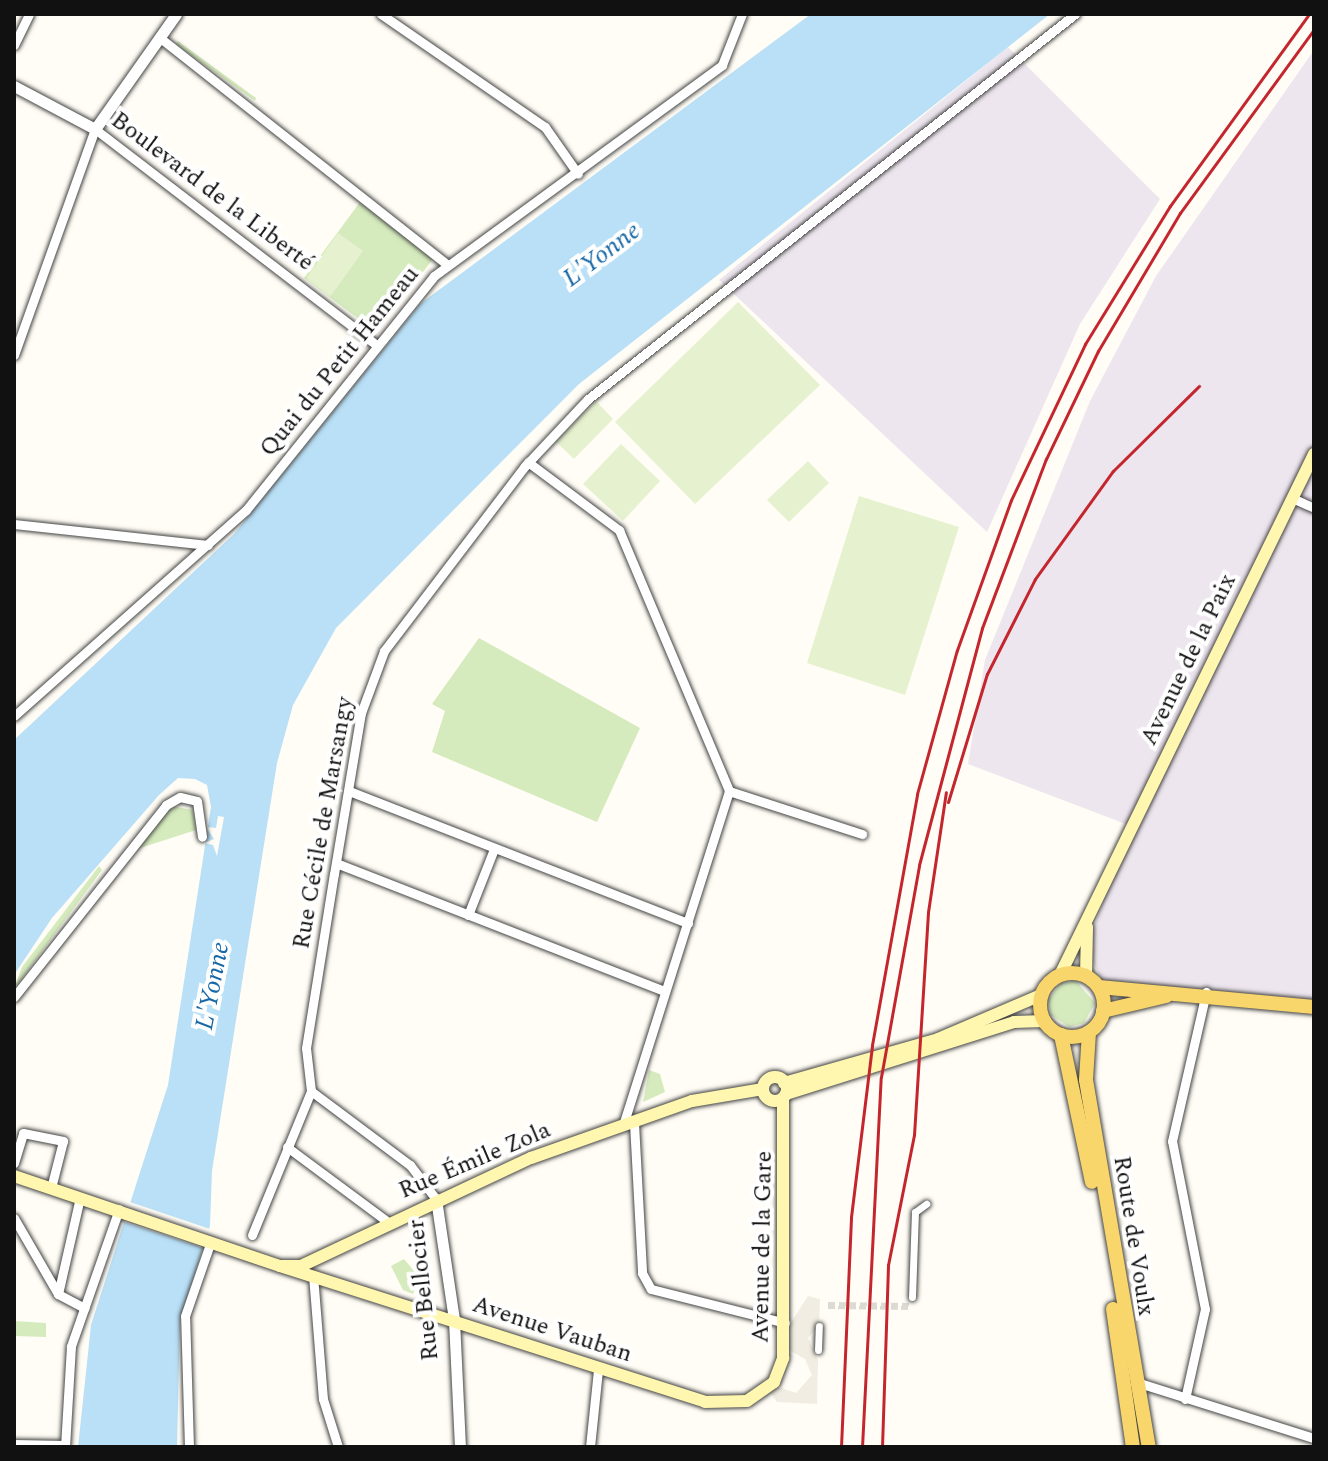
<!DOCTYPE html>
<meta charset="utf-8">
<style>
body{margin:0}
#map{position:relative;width:1328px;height:1461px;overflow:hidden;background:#fffdf5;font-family:Spectral,serif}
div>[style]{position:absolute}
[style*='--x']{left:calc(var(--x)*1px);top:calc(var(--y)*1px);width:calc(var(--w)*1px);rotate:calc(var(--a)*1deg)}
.industrial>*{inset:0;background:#eee6ef}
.green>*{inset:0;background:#d5ebbd}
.pitch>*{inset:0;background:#e6f2cf}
.plaza>*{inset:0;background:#f1ede2}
.water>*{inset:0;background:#b9e0f7}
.pier>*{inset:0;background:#fffdf5}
.pedestrian-tunnel>*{height:7px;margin-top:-3.5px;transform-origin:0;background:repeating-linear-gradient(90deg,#dbdad3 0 7px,transparent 0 10.5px)}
.roads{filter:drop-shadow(0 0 2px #444) drop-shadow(0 0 2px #444)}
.pedestrian>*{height:7px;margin:-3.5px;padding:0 3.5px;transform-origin:3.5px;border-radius:3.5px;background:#fff}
.minor>*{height:9px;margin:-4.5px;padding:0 4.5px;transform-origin:4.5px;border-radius:4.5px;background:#fff}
.tertiary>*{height:11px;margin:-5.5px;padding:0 5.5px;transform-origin:5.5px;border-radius:5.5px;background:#fff}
.secondary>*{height:12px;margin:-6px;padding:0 6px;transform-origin:6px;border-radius:6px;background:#fff6b0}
.secondary>.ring{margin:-6px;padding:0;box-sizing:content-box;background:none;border:12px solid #fff6b0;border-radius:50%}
.primary>*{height:14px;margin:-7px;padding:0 7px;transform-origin:7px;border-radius:7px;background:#f9d66b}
.primary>.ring{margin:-7px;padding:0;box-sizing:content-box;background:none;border:14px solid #f9d66b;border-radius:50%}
.rail>*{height:3px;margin:-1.5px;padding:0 1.5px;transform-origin:1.5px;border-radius:1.5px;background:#c4262e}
span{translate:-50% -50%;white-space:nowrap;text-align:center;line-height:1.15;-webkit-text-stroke:8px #fff;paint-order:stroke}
.street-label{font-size:24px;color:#111}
.water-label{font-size:26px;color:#1768a6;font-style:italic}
.frame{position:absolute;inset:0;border:16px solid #111;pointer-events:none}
</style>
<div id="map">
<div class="industrial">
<i style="clip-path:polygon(1008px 47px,1160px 199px,1080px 324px,987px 532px,719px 280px)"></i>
<i style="clip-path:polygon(1314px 50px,1314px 1011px,1104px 984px,1086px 949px,1131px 826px,968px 764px,985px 660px,1090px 401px,1156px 276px)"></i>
</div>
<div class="green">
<i style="clip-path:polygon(178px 41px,256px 98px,255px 101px,176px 44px)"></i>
<i style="clip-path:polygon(360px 202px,433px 259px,376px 332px,304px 278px)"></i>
<i style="clip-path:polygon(479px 638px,640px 728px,597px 822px,432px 752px,445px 711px,432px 704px)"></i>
<i style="clip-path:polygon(171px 806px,193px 810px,196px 830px,137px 849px)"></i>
<i style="clip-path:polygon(99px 866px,102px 870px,14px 989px,22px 967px)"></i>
<i style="clip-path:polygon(1076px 981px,1095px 1003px,1084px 1023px,1069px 1027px,1051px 1015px,1048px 1000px,1061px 983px)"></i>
<i style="clip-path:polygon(649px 1070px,660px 1074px,665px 1092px,643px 1102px)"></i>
<i style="clip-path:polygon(404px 1259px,419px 1277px,413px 1294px,403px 1290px,391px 1266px)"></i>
<i style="clip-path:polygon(14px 1321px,46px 1323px,46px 1337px,14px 1336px)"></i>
</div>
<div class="pitch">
<i style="clip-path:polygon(338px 233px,363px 251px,330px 297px,306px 279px)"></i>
<i style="clip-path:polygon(738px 302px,820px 385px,695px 504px,615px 422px)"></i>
<i style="clip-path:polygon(596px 401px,613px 419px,574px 459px,556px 442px)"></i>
<i style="clip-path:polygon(621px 444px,660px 481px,623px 521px,583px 484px)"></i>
<i style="clip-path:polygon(808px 461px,829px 483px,789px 522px,767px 500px)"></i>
<i style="clip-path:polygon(859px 496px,959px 527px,905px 695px,807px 663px)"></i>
</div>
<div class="plaza">
<i style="clip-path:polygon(808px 1296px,820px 1299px,819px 1325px,808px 1338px,818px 1360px,817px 1404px,777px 1402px,769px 1391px,773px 1385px,796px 1393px,812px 1375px,805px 1359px,787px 1349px,788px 1327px)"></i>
</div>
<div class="water">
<i style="clip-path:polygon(811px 14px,1050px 14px,579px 384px,336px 628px,293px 705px,277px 763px,212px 1171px,210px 1226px,180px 1320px,177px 1447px,78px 1447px,91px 1325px,168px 1085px,211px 807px,207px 785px,195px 779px,178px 778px,159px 795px,52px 918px,14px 975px,14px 740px,234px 534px,420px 304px)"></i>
</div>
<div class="pier">
<i style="clip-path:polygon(218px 816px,224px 817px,217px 856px,213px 845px,204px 843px,214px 839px,206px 827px,216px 828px)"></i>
<i style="clip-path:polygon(130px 1202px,210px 1229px,203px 1248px,124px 1222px)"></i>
</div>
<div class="pedestrian-tunnel">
<i style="--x:828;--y:1305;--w:83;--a:0.7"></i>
</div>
<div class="roads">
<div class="pedestrian">
<i style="--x:912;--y:1297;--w:85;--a:-88"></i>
<i style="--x:915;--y:1212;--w:14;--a:-36"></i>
<i style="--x:818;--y:1350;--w:24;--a:-88"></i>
</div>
<div class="minor">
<i style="--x:381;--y:14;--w:199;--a:34.6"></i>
<i style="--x:545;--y:127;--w:57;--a:54.9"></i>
<i style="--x:159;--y:37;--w:368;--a:38.3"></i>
<i style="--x:14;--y:45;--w:34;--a:-64"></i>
<i style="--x:14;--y:355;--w:240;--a:-70.3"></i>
<i style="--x:95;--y:129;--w:355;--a:37.5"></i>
<i style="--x:528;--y:462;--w:114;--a:36.8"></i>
<i style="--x:619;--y:530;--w:283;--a:67.1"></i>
<i style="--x:729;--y:791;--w:351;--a:107.6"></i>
<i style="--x:1292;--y:498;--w:24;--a:24"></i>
<i style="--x:14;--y:524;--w:195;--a:6.2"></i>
<i style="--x:14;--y:716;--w:310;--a:-41.6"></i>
<i style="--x:246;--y:510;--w:300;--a:-51.2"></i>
<i style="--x:434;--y:276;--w:357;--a:-36.2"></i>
<i style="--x:722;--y:65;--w:55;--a:-68.6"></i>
<i style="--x:349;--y:791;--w:364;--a:21.3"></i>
<i style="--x:729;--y:791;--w:140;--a:17.9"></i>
<i style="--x:336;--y:863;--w:353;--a:21.3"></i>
<i style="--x:468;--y:915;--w:71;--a:-68.5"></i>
<i style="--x:14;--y:997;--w:245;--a:-51.6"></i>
<i style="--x:166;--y:805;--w:16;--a:-30"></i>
<i style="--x:180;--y:797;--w:17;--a:13"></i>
<i style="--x:197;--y:801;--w:36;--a:82"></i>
<i style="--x:311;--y:1091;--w:124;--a:36.8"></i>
<i style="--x:410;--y:1165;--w:43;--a:52.6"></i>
<i style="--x:634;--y:1123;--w:150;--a:86.9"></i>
<i style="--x:642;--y:1273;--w:18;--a:61"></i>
<i style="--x:651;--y:1289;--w:138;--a:14.2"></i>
<i style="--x:287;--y:1147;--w:126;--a:36.6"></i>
<i style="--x:14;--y:1163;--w:31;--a:-73"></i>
<i style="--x:23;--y:1133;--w:41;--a:11.3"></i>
<i style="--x:63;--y:1141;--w:49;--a:104.3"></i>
<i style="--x:14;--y:1218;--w:88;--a:59.9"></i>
<i style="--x:58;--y:1294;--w:30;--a:28"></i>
<i style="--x:252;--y:1235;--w:156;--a:-67.7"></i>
<i style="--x:311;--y:1091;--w:43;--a:-96.6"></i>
<i style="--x:306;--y:1048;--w:176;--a:-80.9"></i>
<i style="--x:334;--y:874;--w:163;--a:-80.5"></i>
<i style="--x:361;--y:713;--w:66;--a:-69.6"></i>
<i style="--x:384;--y:651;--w:233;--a:-52.7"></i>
<i style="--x:525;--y:466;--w:92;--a:-46.8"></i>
<i style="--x:588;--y:399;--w:621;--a:-38.33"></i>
<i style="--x:313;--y:1275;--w:124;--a:85.4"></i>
<i style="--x:323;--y:1399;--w:50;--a:72.6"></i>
<i style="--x:58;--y:1294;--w:99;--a:-77.2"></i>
<i style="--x:1136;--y:1382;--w:187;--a:17.5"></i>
<i style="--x:1185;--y:1399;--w:92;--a:-77.5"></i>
<i style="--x:1205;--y:1309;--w:171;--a:-101.1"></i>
<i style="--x:1172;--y:1141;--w:153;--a:-77.1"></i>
<i style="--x:14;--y:1444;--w:51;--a:1.1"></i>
<i style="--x:65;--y:1447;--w:101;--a:-86.6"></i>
<i style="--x:71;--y:1346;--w:145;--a:-70.7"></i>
<i style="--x:189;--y:1447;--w:131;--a:-91.7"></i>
<i style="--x:185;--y:1316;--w:79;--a:-70.9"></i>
<i style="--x:590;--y:1447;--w:78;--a:-84.1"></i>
</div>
<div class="tertiary">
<i style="--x:14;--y:86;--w:92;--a:28"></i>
<i style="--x:95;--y:129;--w:141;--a:-54.8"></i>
<i style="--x:436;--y:1199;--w:122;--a:81.5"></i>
<i style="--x:454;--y:1320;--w:127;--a:87.3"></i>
</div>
<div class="secondary">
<i style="--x:1060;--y:975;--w:580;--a:-64.01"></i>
<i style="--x:1086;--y:976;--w:49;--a:-88.8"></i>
<i class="ring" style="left:763px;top:1077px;width:12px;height:12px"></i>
<i style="--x:784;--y:1083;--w:160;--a:-15.9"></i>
<i style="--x:938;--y:1039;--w:112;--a:-23.1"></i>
<i style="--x:786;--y:1094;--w:239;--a:-17.5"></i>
<i style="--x:1014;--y:1022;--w:30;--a:-2"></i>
<i style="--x:14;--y:1176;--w:281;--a:18.7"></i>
<i style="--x:280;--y:1266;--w:21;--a:0"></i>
<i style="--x:301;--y:1266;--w:254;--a:-25.2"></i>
<i style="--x:531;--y:1158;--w:171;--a:-19.5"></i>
<i style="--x:692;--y:1101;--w:72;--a:-9.6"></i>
<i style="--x:280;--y:1266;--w:446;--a:17.7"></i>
<i style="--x:705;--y:1402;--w:42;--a:-1.4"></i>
<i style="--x:747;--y:1401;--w:33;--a:-35"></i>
<i style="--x:774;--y:1382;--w:26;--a:-69"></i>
<i style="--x:783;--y:1358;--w:260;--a:-90"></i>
</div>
<div class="primary">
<i class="ring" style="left:1040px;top:973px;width:50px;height:50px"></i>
<i style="--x:1099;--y:987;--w:216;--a:5.3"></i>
<i style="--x:1103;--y:1011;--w:65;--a:-13.4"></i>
<i style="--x:1089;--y:1032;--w:48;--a:93.6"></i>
<i style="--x:1086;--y:1080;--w:372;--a:80.3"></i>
<i style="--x:1061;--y:1035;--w:150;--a:78.1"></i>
<i style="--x:1113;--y:1309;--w:139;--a:81.8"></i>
</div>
</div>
<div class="rail">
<i style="--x:948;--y:802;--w:134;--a:-73.1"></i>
<i style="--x:987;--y:674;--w:106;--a:-63.2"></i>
<i style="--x:1035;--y:579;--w:133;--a:-54.2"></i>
<i style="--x:1113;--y:471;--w:121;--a:-44.7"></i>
<i style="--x:841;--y:1447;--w:230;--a:-87.5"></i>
<i style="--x:851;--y:1217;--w:173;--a:-83"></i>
<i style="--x:872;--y:1045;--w:255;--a:-79.8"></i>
<i style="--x:917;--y:794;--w:149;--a:-74.5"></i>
<i style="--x:957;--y:650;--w:159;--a:-70.2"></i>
<i style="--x:1011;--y:500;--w:173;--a:-64.6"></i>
<i style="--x:1085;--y:344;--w:162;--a:-58.4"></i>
<i style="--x:1170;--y:206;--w:237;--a:-54.1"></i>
<i style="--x:862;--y:1447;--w:370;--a:-87.1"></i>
<i style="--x:881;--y:1077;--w:215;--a:-79.8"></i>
<i style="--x:919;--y:865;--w:245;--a:-75.1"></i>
<i style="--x:982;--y:628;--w:181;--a:-69.3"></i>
<i style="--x:1046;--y:459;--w:120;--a:-64.3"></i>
<i style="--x:1098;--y:351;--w:161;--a:-59.3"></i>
<i style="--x:1180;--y:213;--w:228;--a:-53.9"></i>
<i style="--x:882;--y:1447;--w:182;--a:-88.1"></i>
<i style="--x:888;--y:1265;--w:133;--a:-78.7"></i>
<i style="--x:914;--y:1135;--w:223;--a:-86.4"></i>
<i style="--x:928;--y:912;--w:121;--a:-81.5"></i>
</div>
<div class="street-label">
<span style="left:212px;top:192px;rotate:37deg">Boulevard de la Liberté</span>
<span style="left:340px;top:362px;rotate:-51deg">Quai du Petit Hameau</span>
<span style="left:1189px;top:660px;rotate:-64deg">Avenue de la Paix</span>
<span style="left:324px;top:823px;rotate:-80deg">Rue Cécile de Marsangy</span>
<span style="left:475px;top:1161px;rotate:-23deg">Rue Émile Zola</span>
<span style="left:1133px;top:1236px;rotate:81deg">Route de Voulx</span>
<span style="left:763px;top:1247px;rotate:-89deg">Avenue de la Gare</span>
<span style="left:424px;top:1290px;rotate:-96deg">Rue Bellocier</span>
<span style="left:552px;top:1330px;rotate:18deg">Avenue Vauban</span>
</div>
<div class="water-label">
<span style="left:602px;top:255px;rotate:-37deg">L'Yonne</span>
<span style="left:213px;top:986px;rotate:-79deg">L'Yonne</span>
</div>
<div class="frame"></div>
</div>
